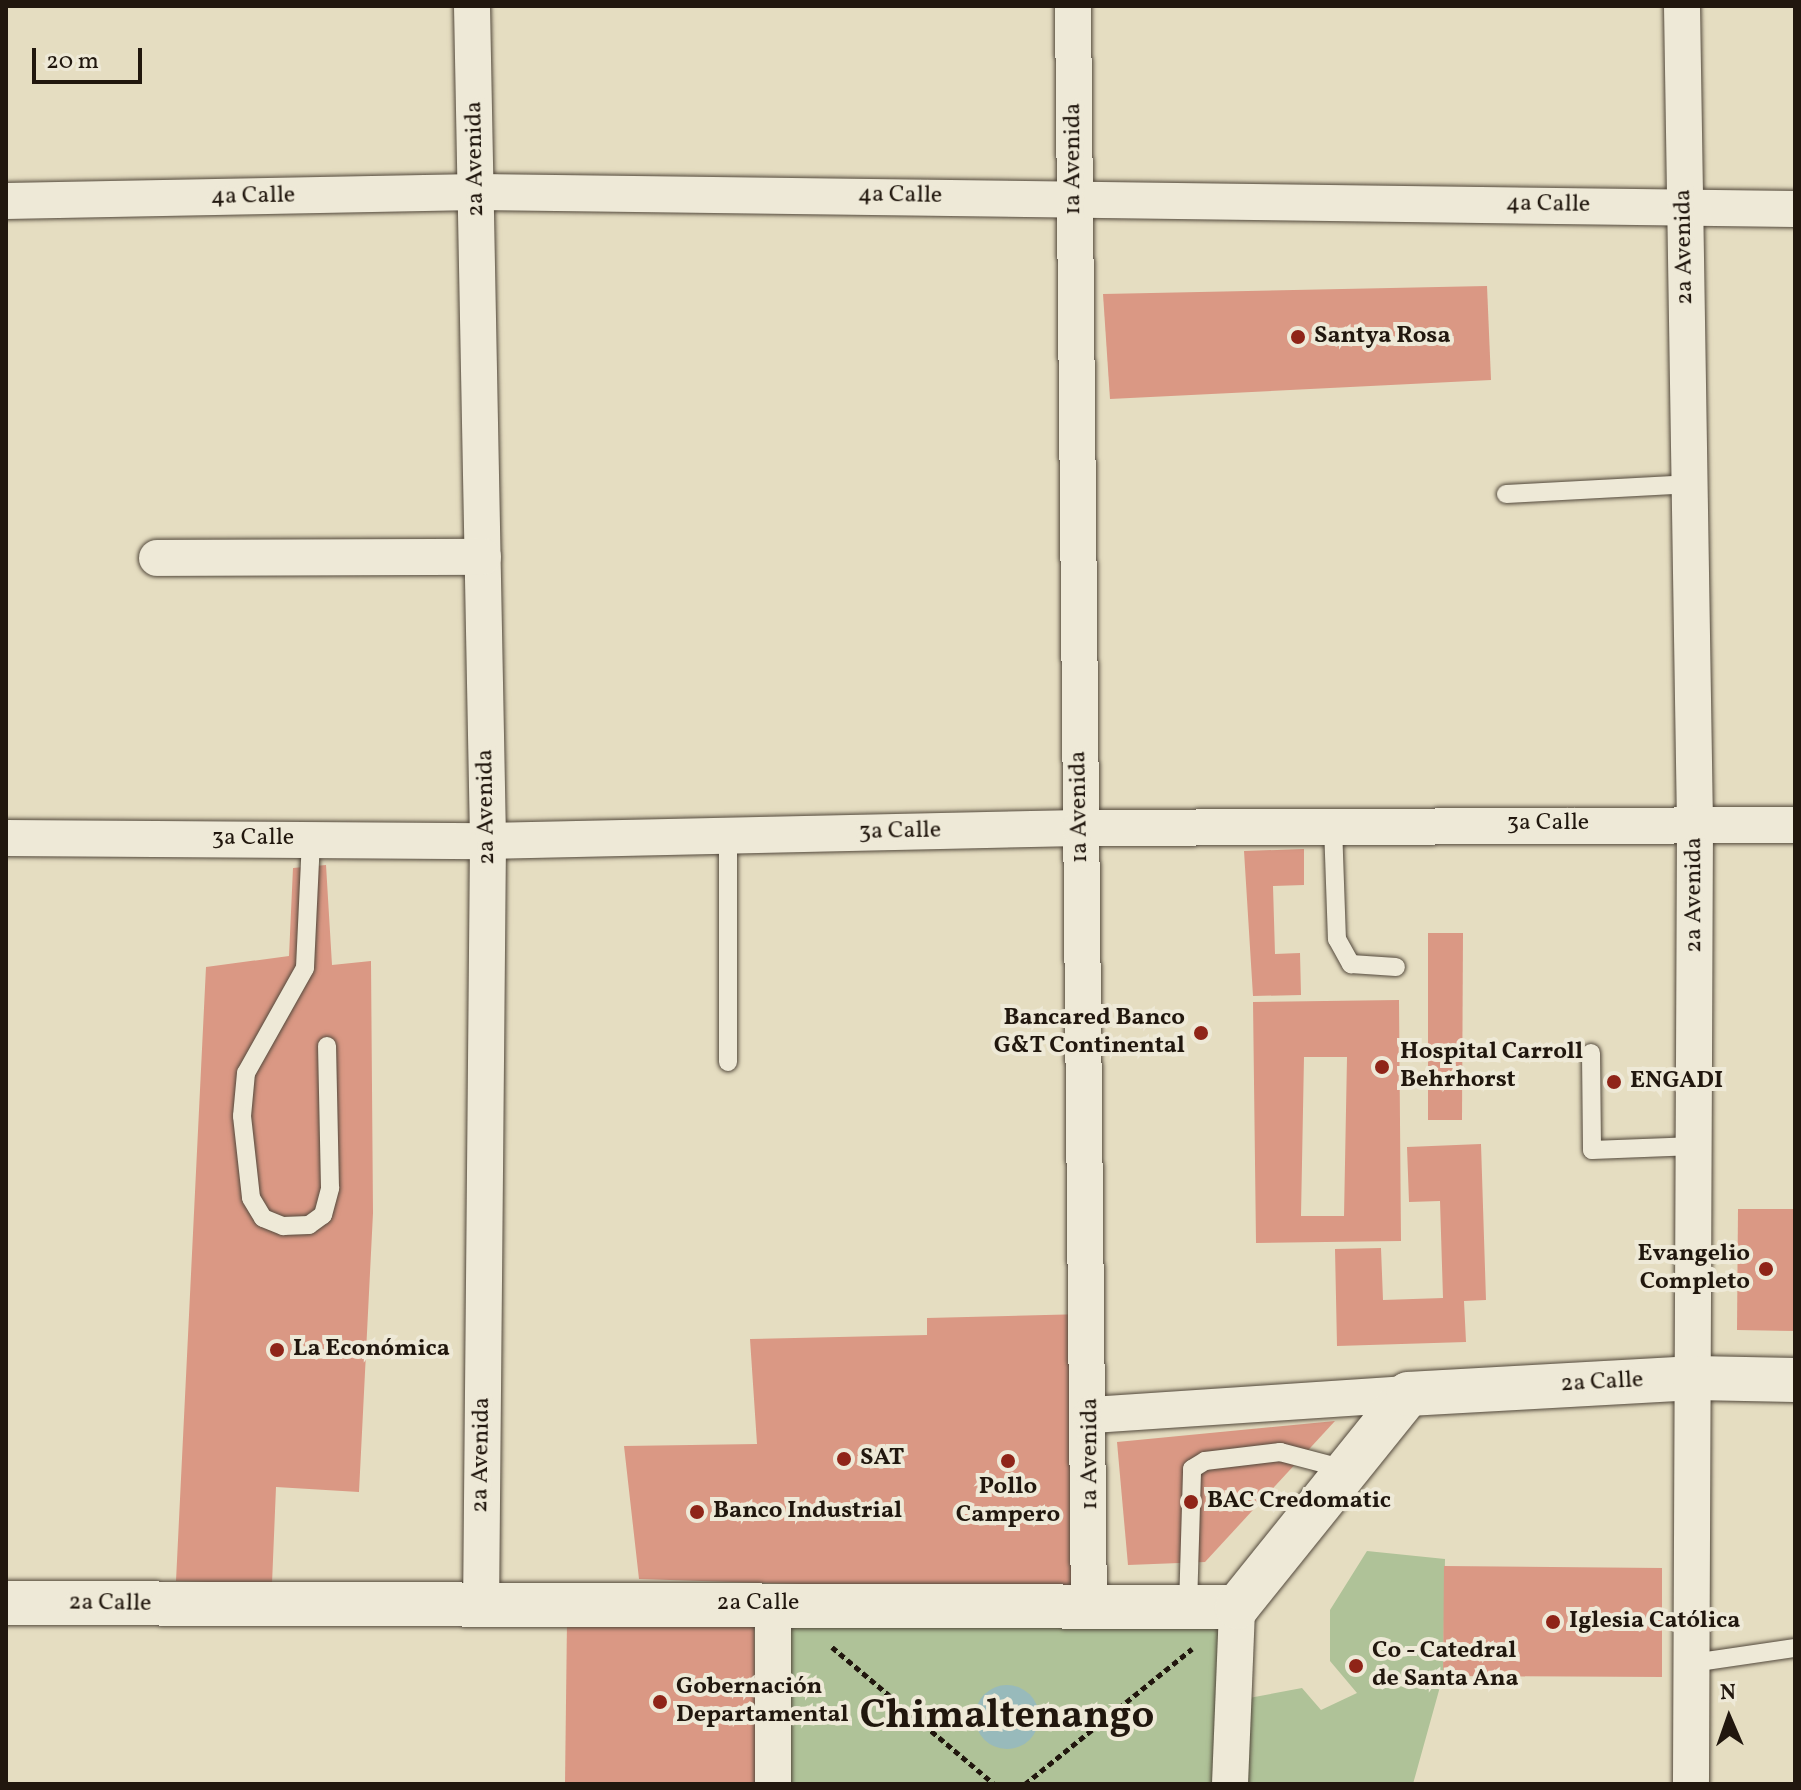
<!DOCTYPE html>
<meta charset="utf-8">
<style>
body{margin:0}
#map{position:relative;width:1801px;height:1790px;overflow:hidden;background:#e5ddc1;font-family:Vollkorn,serif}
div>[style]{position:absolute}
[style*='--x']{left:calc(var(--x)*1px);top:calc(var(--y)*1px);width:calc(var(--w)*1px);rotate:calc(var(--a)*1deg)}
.green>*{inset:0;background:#afc298}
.water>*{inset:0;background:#98babb}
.round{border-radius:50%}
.building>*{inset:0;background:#da9884}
.path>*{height:5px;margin-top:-2.5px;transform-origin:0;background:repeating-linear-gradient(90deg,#21170e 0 6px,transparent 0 10px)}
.roads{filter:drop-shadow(0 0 2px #52483b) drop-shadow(0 0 2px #52483b)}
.lane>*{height:18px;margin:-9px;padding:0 9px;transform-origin:9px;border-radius:9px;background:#eee9d7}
.street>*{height:36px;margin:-18px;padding:0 18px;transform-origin:18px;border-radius:18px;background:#eee9d7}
.secondary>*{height:44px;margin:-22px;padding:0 22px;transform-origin:22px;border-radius:22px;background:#eee9d7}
.dots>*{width:22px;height:22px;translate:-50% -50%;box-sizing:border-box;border:4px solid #eee9d7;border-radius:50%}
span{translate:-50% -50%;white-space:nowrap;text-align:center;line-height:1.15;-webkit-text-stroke:8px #eee9d7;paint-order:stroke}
.street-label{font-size:24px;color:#21170e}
.poi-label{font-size:24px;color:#21170e;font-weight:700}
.left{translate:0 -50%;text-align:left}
.right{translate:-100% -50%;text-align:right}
.town-label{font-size:40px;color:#21170e;font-weight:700}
.frame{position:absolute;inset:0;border:8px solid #21170e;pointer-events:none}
.north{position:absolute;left:1689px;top:1678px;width:80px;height:80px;-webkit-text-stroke:6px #eee9d7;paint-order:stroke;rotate:358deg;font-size:22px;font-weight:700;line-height:32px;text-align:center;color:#21170e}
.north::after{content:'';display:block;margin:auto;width:28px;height:36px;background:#21170e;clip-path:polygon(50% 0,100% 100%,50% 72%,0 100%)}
.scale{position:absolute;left:32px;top:48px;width:110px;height:36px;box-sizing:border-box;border:4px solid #21170e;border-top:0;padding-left:10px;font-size:24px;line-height:28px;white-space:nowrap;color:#21170e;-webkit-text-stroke:6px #eee9d7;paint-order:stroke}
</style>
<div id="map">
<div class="green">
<i style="clip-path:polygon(1367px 1551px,1445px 1559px,1443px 1676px,1413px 1784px,773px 1784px,773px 1604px,1237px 1607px,1233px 1701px,1302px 1688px,1321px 1710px,1357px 1693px,1330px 1661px,1330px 1610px)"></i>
</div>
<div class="water">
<i class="round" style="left:975px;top:1685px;width:64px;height:64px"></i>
</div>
<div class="building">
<i style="clip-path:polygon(1487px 286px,1491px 380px,1110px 399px,1103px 294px)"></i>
<i style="clip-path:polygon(1304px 849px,1304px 885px,1273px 886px,1275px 954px,1300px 953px,1301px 995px,1253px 996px,1244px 851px)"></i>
<i style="clip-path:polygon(326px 865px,332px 965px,371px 961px,373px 1213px,359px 1492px,276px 1487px,272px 1584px,176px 1581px,206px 967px,289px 956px,293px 868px)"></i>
<i style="clip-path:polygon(1428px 933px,1463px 933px,1462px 1120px,1428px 1120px)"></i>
<i style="clip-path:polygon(evenodd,1399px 1000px,1401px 1241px,1256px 1243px,1253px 1002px,1399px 1000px,1304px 1057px,1347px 1057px,1344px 1216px,1301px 1216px,1304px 1057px)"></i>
<i style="clip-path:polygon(1481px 1144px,1486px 1300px,1464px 1301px,1466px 1342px,1337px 1346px,1335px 1249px,1381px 1248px,1383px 1300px,1443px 1298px,1440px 1201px,1409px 1202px,1407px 1147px)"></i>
<i style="clip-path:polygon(1738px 1209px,1795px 1209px,1795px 1331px,1737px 1330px)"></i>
<i style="clip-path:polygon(1085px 1314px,1086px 1593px,639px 1579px,624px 1446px,757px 1444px,750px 1339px,927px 1335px,927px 1318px)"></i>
<i style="clip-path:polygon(1335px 1421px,1205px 1562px,1128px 1565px,1117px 1442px)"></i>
<i style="clip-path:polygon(1444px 1566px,1662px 1568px,1662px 1677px,1443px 1676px)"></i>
<i style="clip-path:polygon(754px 1616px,756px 1784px,565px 1784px,567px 1621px)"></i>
</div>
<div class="path">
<i style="--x:832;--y:1647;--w:212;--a:40.2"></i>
<i style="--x:1025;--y:1784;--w:215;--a:-39"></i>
</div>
<div class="roads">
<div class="lane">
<i style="--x:1506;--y:494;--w:182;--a:-3.1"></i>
<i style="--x:1333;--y:826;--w:113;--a:88"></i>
<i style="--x:1337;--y:939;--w:29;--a:61"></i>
<i style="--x:1351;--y:964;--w:45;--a:3.8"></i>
<i style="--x:728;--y:836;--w:226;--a:90"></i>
<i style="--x:311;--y:840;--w:128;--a:92.7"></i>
<i style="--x:305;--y:968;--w:120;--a:119.3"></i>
<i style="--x:246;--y:1073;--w:43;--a:95.3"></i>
<i style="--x:242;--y:1116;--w:82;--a:83.7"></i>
<i style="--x:251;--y:1198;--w:23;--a:59"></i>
<i style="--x:263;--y:1218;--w:22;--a:22"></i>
<i style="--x:283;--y:1226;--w:26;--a:-2"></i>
<i style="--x:309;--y:1225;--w:17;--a:-36"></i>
<i style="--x:323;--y:1215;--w:28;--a:-75"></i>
<i style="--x:330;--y:1188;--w:142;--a:-91.2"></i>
<i style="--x:1591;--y:1053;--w:97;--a:89.4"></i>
<i style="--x:1592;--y:1150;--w:103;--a:-2.2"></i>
<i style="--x:1188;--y:1607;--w:138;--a:-88.3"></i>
<i style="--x:1192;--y:1469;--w:15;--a:-32"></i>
<i style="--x:1205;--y:1461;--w:76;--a:-6.8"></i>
<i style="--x:1280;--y:1452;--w:67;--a:14.7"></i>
<i style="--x:1692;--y:1663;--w:104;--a:-8.3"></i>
</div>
<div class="street">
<i style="--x:472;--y:6;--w:835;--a:88.9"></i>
<i style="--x:488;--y:841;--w:767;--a:90.52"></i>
<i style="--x:1073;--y:6;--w:1601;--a:89.43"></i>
<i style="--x:1682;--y:6;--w:817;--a:89.09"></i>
<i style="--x:1695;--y:823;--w:961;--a:90.24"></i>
<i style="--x:6;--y:201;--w:471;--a:-1.1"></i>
<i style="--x:477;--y:192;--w:1318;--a:0.74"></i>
<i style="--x:157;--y:558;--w:326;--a:-0.2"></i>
<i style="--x:6;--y:838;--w:482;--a:0.4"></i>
<i style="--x:488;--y:841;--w:592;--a:-1.26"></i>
<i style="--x:1080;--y:828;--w:715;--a:-0.24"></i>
<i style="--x:1091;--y:1415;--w:318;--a:-3.8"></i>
<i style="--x:773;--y:1784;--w:180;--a:-90"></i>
<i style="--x:1230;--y:1784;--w:177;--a:-87.7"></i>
</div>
<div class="secondary">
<i style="--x:6;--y:1603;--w:1231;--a:0.19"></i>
<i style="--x:1237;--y:1607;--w:273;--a:-51.2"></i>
<i style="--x:1408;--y:1394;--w:287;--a:-3.2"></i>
<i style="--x:1695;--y:1378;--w:100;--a:1.1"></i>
</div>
</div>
<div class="dots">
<i style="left:1298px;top:337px;background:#8f2418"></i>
<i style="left:1201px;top:1033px;background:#8f2418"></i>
<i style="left:1382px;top:1067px;background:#8f2418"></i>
<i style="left:1614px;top:1082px;background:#8f2418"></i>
<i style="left:1766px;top:1269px;background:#8f2418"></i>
<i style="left:277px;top:1350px;background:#8f2418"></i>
<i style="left:844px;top:1459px;background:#8f2418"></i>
<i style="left:1008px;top:1461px;background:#8f2418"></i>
<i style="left:1191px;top:1502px;background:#8f2418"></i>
<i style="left:697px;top:1512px;background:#8f2418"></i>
<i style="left:1553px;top:1622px;background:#8f2418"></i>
<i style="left:1356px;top:1666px;background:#8f2418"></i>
<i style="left:660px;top:1702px;background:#8f2418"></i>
</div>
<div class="street-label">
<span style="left:476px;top:159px;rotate:-91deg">2a Avenida</span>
<span style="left:1074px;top:159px;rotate:-90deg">1a Avenida</span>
<span style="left:900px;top:196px;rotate:1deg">4a Calle</span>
<span style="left:253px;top:197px;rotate:-1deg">4a Calle</span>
<span style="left:1548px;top:205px;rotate:1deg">4a Calle</span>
<span style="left:1685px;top:247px;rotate:-91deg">2a Avenida</span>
<span style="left:487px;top:807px;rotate:-91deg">2a Avenida</span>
<span style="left:1080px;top:807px;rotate:-91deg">1a Avenida</span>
<span style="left:1548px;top:824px">3a Calle</span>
<span style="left:900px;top:832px;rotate:-1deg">3a Calle</span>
<span style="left:253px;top:839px">3a Calle</span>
<span style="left:1695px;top:895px;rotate:-90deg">2a Avenida</span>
<span style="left:1602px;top:1383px;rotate:-3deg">2a Calle</span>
<span style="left:1091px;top:1454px;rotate:-90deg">1a Avenida</span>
<span style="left:482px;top:1455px;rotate:-89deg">2a Avenida</span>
<span style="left:110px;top:1604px;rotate:1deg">2a Calle</span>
<span style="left:758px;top:1604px">2a Calle</span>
</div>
<div class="poi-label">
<span class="left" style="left:1314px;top:337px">Santya Rosa</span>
<span class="right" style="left:1185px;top:1033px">Bancared Banco<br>G&amp;T Continental</span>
<span class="left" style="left:1400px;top:1067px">Hospital Carroll<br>Behrhorst</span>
<span class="left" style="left:1630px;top:1082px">ENGADI</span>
<span class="right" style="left:1750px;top:1269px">Evangelio<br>Completo</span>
<span class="left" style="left:293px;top:1350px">La Económica</span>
<span class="left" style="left:860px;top:1459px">SAT</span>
<span style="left:1008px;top:1502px">Pollo<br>Campero</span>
<span class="left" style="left:1207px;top:1502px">BAC Credomatic</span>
<span class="left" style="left:713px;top:1512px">Banco Industrial</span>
<span class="left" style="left:1569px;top:1622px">Iglesia Católica</span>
<span class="left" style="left:1372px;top:1666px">Co - Catedral<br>de Santa Ana</span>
<span class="left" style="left:676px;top:1702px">Gobernación<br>Departamental</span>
</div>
<div class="town-label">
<span style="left:1007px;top:1717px">Chimaltenango</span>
</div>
<div class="frame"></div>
<div class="north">N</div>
<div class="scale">20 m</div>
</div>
